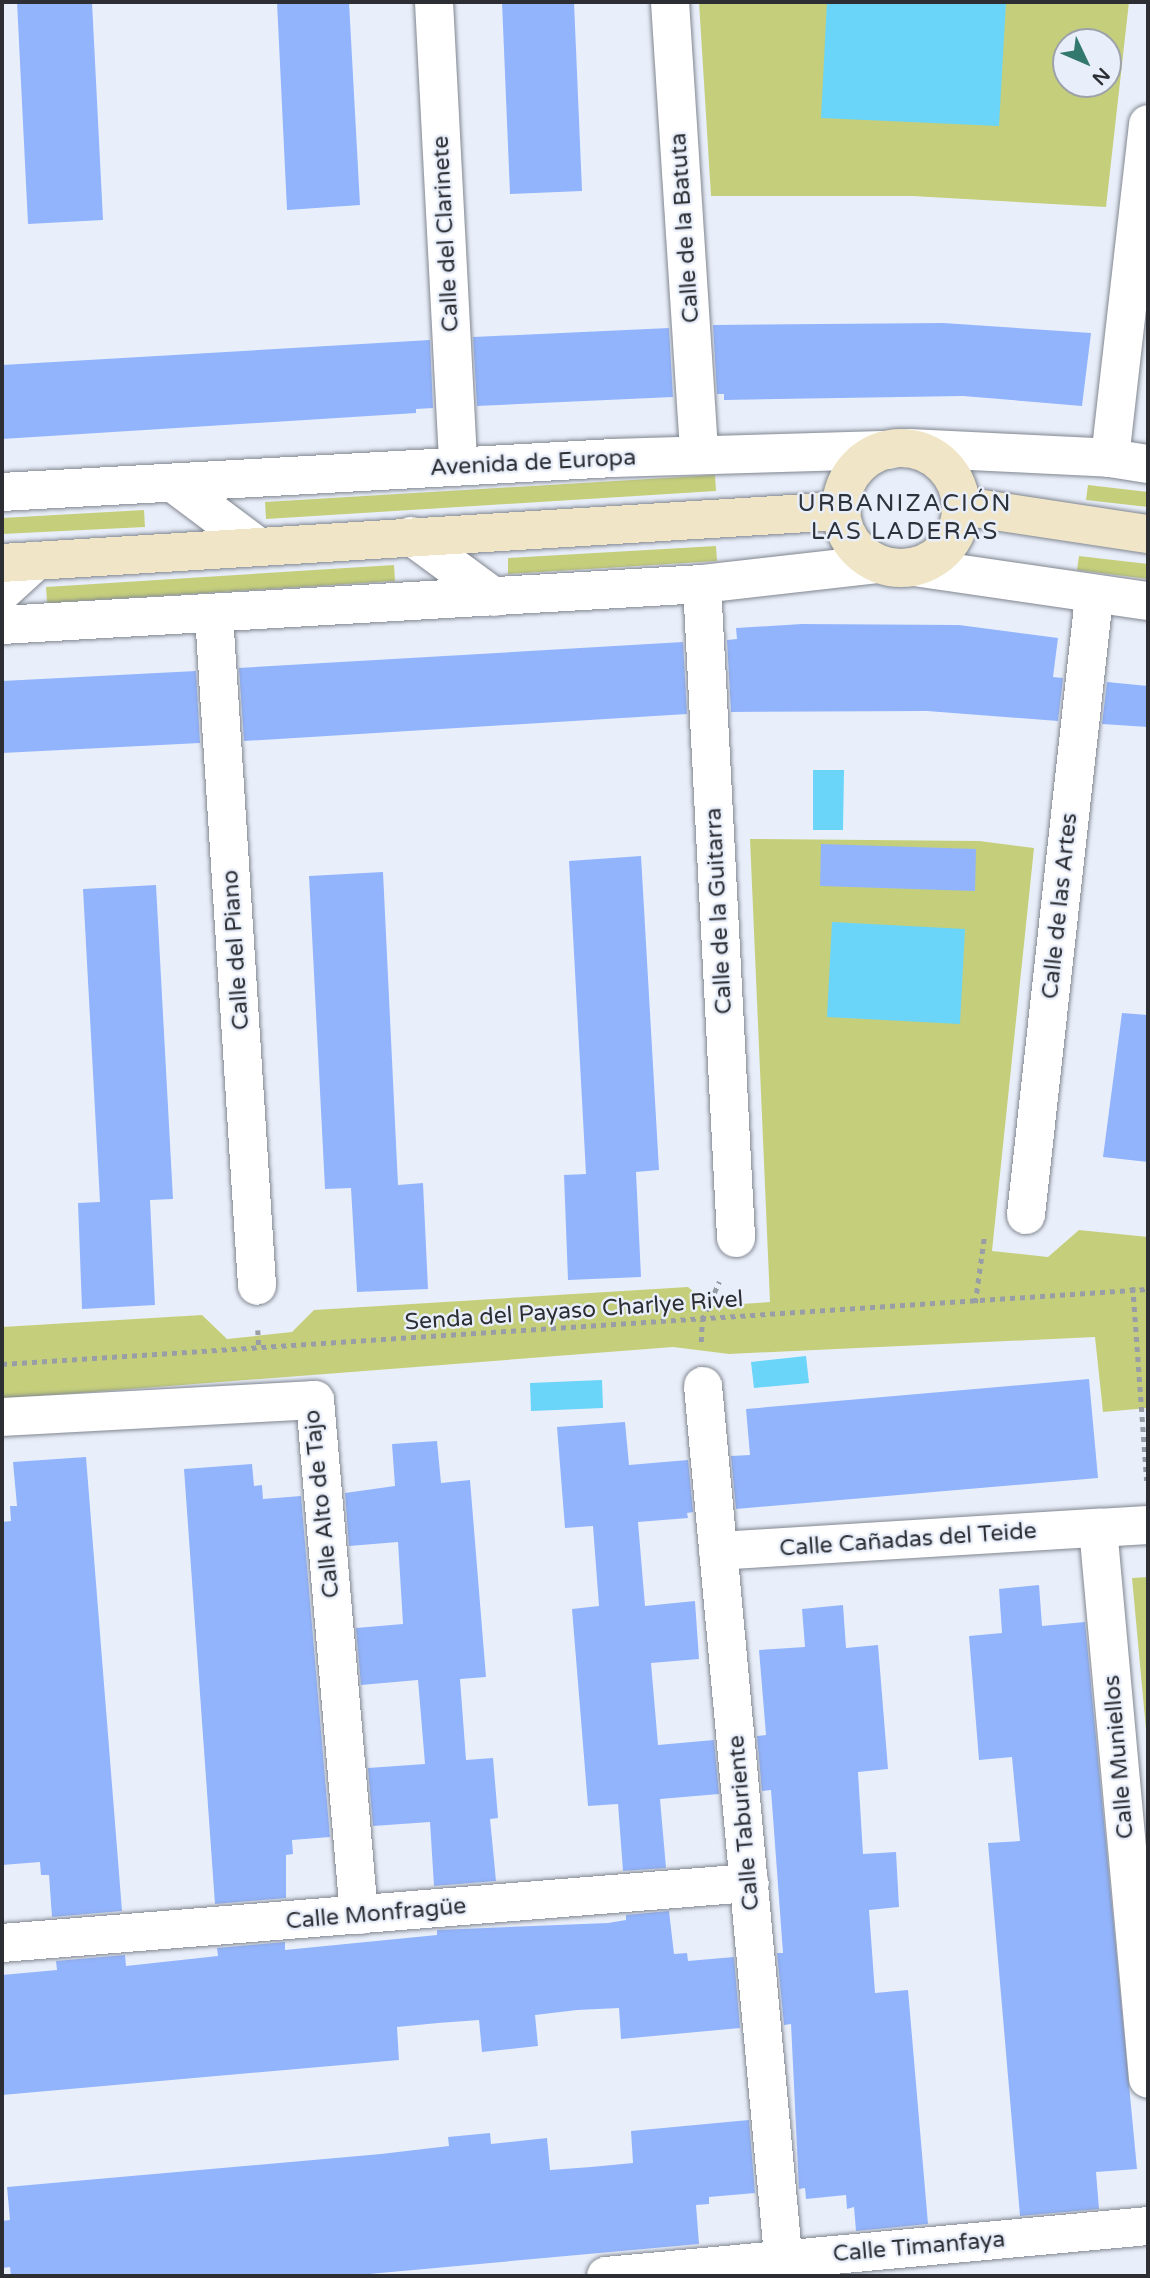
<!DOCTYPE html>
<meta charset="utf-8">
<style>
body{margin:0}
#map{position:relative;width:1150px;height:2278px;overflow:hidden;background:#e9effa;font-family:"Varela Round",sans-serif}
div>[style]{position:absolute}
[style*='--x']{left:calc(var(--x)*1px);top:calc(var(--y)*1px);width:calc(var(--w)*1px);rotate:calc(var(--a)*1deg)}
.green>*{inset:0;background:#c5cf7b}
.water>*{inset:0;background:#6ad4f9}
.building>*{inset:0;background:#92b4fc}
.path>*{height:4.5px;margin-top:-2.25px;transform-origin:0;background:repeating-linear-gradient(90deg,#999da5 0 5px,transparent 0 10px)}
.roads{filter:drop-shadow(0 0 2px #818690) drop-shadow(0 0 2px #818690)}
.street>*{height:38px;margin:-19px;padding:0 19px;transform-origin:19px;border-radius:19px;background:#fff}
.secondary>*{height:38px;margin:-19px;padding:0 19px;transform-origin:19px;border-radius:19px;background:#f0e6c7}
.secondary>.ring{margin:-19px;padding:0;box-sizing:content-box;background:none;border:38px solid #f0e6c7;border-radius:50%}
span{translate:-50% -50%;white-space:nowrap;text-align:center;line-height:1.15;-webkit-text-stroke:5px #e9effa;paint-order:stroke}
.street-label{font-size:23px;color:#2c2e33}
.neighbourhood-label{font-size:24px;color:#2e323a;letter-spacing:2px}
.frame{position:absolute;inset:0;border:4px solid #2c2e33;pointer-events:none}
.north{position:absolute;left:1052px;top:28px;width:70px;height:70px;box-sizing:border-box;background:#e9effa;border:2px solid #9da2aa;border-radius:50%;rotate:134deg;font-size:19px;font-weight:700;line-height:28px;text-align:center;color:#2c2e33}
.north::after{content:'';display:block;margin:auto;width:24px;height:32px;background:#33786c;clip-path:polygon(50% 0,100% 100%,50% 72%,0 100%)}
</style>
<div id="map">
<div class="green">
<i style="clip-path:polygon(evenodd,699px 2px,1129px 2px,1106px 207px,912px 196px,711px 196px,699px 2px,1066px 42px,1108px 42px,1108px 84px,1066px 84px,1066px 42px)"></i>
<i style="clip-path:polygon(715px 475px,716px 491px,266px 519px,265px 502px)"></i>
<i style="clip-path:polygon(1088px 485px,1148px 492px,1148px 507px,1086px 500px)"></i>
<i style="clip-path:polygon(144px 510px,145px 527px,2px 534px,2px 518px)"></i>
<i style="clip-path:polygon(716px 546px,717px 561px,508px 574px,508px 558px)"></i>
<i style="clip-path:polygon(1079px 556px,1148px 564px,1148px 579px,1077px 570px)"></i>
<i style="clip-path:polygon(394px 565px,395px 581px,47px 603px,46px 587px)"></i>
<i style="clip-path:polygon(750px 839px,979px 841px,1034px 848px,992px 1251px,1048px 1257px,1079px 1230px,1148px 1237px,1148px 1408px,1103px 1412px,1095px 1337px,729px 1354px,673px 1347px,2px 1399px,2px 1327px,202px 1315px,227px 1339px,292px 1332px,314px 1310px,688px 1287px,710px 1306px,770px 1302px)"></i>
<i style="clip-path:polygon(1148px 1577px,1148px 1751px,1132px 1578px)"></i>
</div>
<div class="water">
<i style="clip-path:polygon(827px 2px,1006px 2px,999px 126px,821px 118px)"></i>
<i style="clip-path:polygon(813px 770px,844px 770px,843px 830px,813px 830px)"></i>
<i style="clip-path:polygon(832px 922px,965px 929px,960px 1024px,827px 1017px)"></i>
<i style="clip-path:polygon(806px 1356px,809px 1383px,754px 1388px,751px 1362px)"></i>
<i style="clip-path:polygon(602px 1380px,603px 1408px,531px 1411px,530px 1383px)"></i>
</div>
<div class="building">
<i style="clip-path:polygon(17px 2px,92px 2px,103px 220px,28px 224px)"></i>
<i style="clip-path:polygon(277px 2px,349px 2px,360px 205px,287px 210px)"></i>
<i style="clip-path:polygon(502px 2px,574px 2px,582px 191px,510px 194px)"></i>
<i style="clip-path:polygon(943px 323px,1091px 333px,1082px 406px,963px 396px,724px 400px,724px 394px,717px 394px,713px 325px)"></i>
<i style="clip-path:polygon(669px 328px,673px 397px,477px 406px,473px 337px)"></i>
<i style="clip-path:polygon(430px 340px,433px 408px,416px 409px,416px 413px,2px 439px,2px 365px)"></i>
<i style="clip-path:polygon(802px 624px,959px 625px,1058px 638px,1053px 677px,1063px 678px,1058px 721px,927px 711px,731px 712px,727px 640px,737px 639px,736px 628px)"></i>
<i style="clip-path:polygon(683px 642px,687px 714px,244px 741px,239px 668px)"></i>
<i style="clip-path:polygon(196px 671px,200px 743px,2px 753px,2px 681px)"></i>
<i style="clip-path:polygon(1107px 682px,1148px 686px,1148px 727px,1102px 724px)"></i>
<i style="clip-path:polygon(821px 844px,976px 849px,975px 891px,820px 886px)"></i>
<i style="clip-path:polygon(641px 856px,659px 1170px,636px 1172px,641px 1277px,568px 1280px,564px 1175px,586px 1174px,569px 861px)"></i>
<i style="clip-path:polygon(383px 872px,398px 1185px,423px 1183px,428px 1289px,357px 1292px,351px 1188px,325px 1189px,309px 876px)"></i>
<i style="clip-path:polygon(156px 885px,173px 1199px,150px 1200px,155px 1305px,82px 1309px,78px 1203px,100px 1202px,83px 889px)"></i>
<i style="clip-path:polygon(1122px 1013px,1148px 1015px,1148px 1162px,1103px 1157px)"></i>
<i style="clip-path:polygon(1089px 1379px,1098px 1478px,736px 1509px,731px 1456px,750px 1455px,746px 1409px)"></i>
<i style="clip-path:polygon(625px 1422px,629px 1465px,688px 1460px,693px 1512px,687px 1513px,688px 1518px,638px 1522px,645px 1606px,695px 1601px,699px 1659px,651px 1663px,658px 1745px,714px 1740px,719px 1794px,660px 1799px,666px 1868px,623px 1871px,618px 1804px,588px 1806px,572px 1609px,599px 1606px,593px 1526px,565px 1528px,557px 1427px)"></i>
<i style="clip-path:polygon(437px 1441px,441px 1483px,470px 1480px,486px 1677px,460px 1679px,466px 1760px,493px 1758px,498px 1818px,490px 1819px,496px 1881px,434px 1886px,430px 1822px,373px 1826px,368px 1768px,425px 1764px,418px 1680px,361px 1685px,356px 1628px,403px 1624px,398px 1542px,349px 1546px,345px 1493px,395px 1486px,392px 1444px)"></i>
<i style="clip-path:polygon(86px 1457px,122px 1911px,52px 1917px,49px 1875px,41px 1875px,40px 1862px,2px 1865px,2px 1522px,11px 1521px,10px 1506px,17px 1506px,13px 1462px)"></i>
<i style="clip-path:polygon(252px 1464px,254px 1486px,262px 1485px,263px 1499px,301px 1496px,330px 1837px,292px 1840px,293px 1854px,286px 1855px,286px 1898px,215px 1904px,184px 1469px)"></i>
<i style="clip-path:polygon(1039px 1585px,1042px 1626px,1085px 1622px,1137px 2169px,1096px 2172px,1099px 2209px,1020px 2216px,988px 1843px,1020px 1841px,1016px 1800px,1012px 1757px,979px 1760px,969px 1636px,1002px 1633px,999px 1589px)"></i>
<i style="clip-path:polygon(843px 1605px,846px 1648px,878px 1645px,888px 1769px,858px 1772px,863px 1854px,896px 1852px,899px 1907px,869px 1910px,875px 1993px,908px 1990px,928px 2224px,856px 2231px,854px 2207px,847px 2209px,846px 2195px,806px 2199px,805px 2188px,799px 2189px,791px 2024px,784px 2025px,777px 1953px,783px 1953px,771px 1790px,762px 1791px,757px 1736px,766px 1735px,759px 1650px,805px 1647px,802px 1609px)"></i>
<i style="clip-path:polygon(669px 1911px,674px 1954px,687px 1953px,688px 1961px,734px 1957px,740px 2028px,621px 2039px,619px 2008px,577px 2010px,535px 2015px,538px 2046px,482px 2052px,479px 2020px,438px 2023px,397px 2027px,399px 2060px,2px 2095px,2px 1975px,57px 1970px,56px 1961px,125px 1955px,126px 1966px,218px 1956px,217px 1948px,285px 1942px,285px 1950px,437px 1935px,437px 1930px,608px 1923px,626px 1920px,626px 1915px)"></i>
<i style="clip-path:polygon(749px 2120px,755px 2193px,709px 2197px,709px 2204px,696px 2205px,699px 2244px,347px 2276px,11px 2276px,10px 2267px,2px 2268px,2px 2221px,10px 2220px,7px 2187px,381px 2154px,449px 2146px,448px 2137px,490px 2133px,491px 2144px,547px 2138px,550px 2170px,591px 2167px,633px 2163px,631px 2131px)"></i>
</div>
<div class="path">
<i style="--x:1133;--y:1287;--w:194;--a:85.9"></i>
<i style="--x:975;--y:1303;--w:66;--a:-82.1"></i>
<i style="--x:258;--y:1330;--w:19;--a:87"></i>
<i style="--x:701;--y:1342;--w:22;--a:-87"></i>
<i style="--x:702;--y:1320;--w:42;--a:-65.9"></i>
<i style="--x:2;--y:1364;--w:1148;--a:-3.74"></i>
</div>
<div class="roads">
<div class="street">
<i style="--x:434;--y:2;--w:465;--a:87"></i>
<i style="--x:670;--y:2;--w:454;--a:86.3"></i>
<i style="--x:909;--y:448;--w:201;--a:2.8"></i>
<i style="--x:1110;--y:458;--w:38;--a:9"></i>
<i style="--x:1110;--y:458;--w:336;--a:-83.5"></i>
<i style="--x:177;--y:486;--w:99;--a:36.8"></i>
<i style="--x:2;--y:492;--w:613;--a:-3.18"></i>
<i style="--x:614;--y:458;--w:275;--a:-1.7"></i>
<i style="--x:411;--y:536;--w:103;--a:36.3"></i>
<i style="--x:914;--y:567;--w:236;--a:8.3"></i>
<i style="--x:702;--y:584;--w:655;--a:87.02"></i>
<i style="--x:2;--y:592;--w:46;--a:-42.4"></i>
<i style="--x:214;--y:615;--w:672;--a:86.33"></i>
<i style="--x:2;--y:625;--w:701;--a:-3.35"></i>
<i style="--x:702;--y:584;--w:177;--a:-6.5"></i>
<i style="--x:1026;--y:1215;--w:622;--a:-83.72"></i>
<i style="--x:703;--y:1386;--w:894;--a:84.74"></i>
<i style="--x:2;--y:1417;--w:313;--a:-3.1"></i>
<i style="--x:315;--y:1400;--w:517;--a:85.12"></i>
<i style="--x:1148;--y:1525;--w:50;--a:176.6"></i>
<i style="--x:1098;--y:1528;--w:553;--a:84.81"></i>
<i style="--x:718;--y:1551;--w:381;--a:-3.5"></i>
<i style="--x:2;--y:1943;--w:750;--a:-4.59"></i>
<i style="--x:606;--y:2276;--w:544;--a:-5.27"></i>
</div>
<div class="secondary">
<i class="ring" style="left:841px;top:448px;width:82px;height:82px"></i>
<i style="--x:962;--y:506;--w:188;--a:8.6"></i>
<i style="--x:2;--y:563;--w:841;--a:-3.55"></i>
</div>
</div>
<div class="street-label">
<span style="left:685px;top:228px;rotate:-94deg">Calle de la Batuta</span>
<span style="left:446px;top:234px;rotate:-93deg">Calle del Clarinete</span>
<span style="left:533px;top:463px;rotate:-3deg">Avenida de Europa</span>
<span style="left:1060px;top:906px;rotate:-84deg">Calle de las Artes</span>
<span style="left:719px;top:911px;rotate:-93deg">Calle de la Guitarra</span>
<span style="left:236px;top:950px;rotate:-94deg">Calle del Piano</span>
<span style="left:574px;top:1311px;rotate:-4deg">Senda del Payaso Charlye Rivel</span>
<span style="left:322px;top:1504px;rotate:-96deg">Calle Alto de Tajo</span>
<span style="left:908px;top:1540px;rotate:-4deg">Calle Cañadas del Teide</span>
<span style="left:1119px;top:1757px;rotate:-95deg">Calle Muniellos</span>
<span style="left:744px;top:1823px;rotate:-95deg">Calle Taburiente</span>
<span style="left:376px;top:1914px;rotate:-5deg">Calle Monfragüe</span>
<span style="left:919px;top:2247px;rotate:-5deg">Calle Timanfaya</span>
</div>
<div class="neighbourhood-label">
<span style="left:905px;top:518px">URBANIZACIÓN<br>LAS LADERAS</span>
</div>
<div class="frame"></div>
<div class="north">N</div>
</div>
